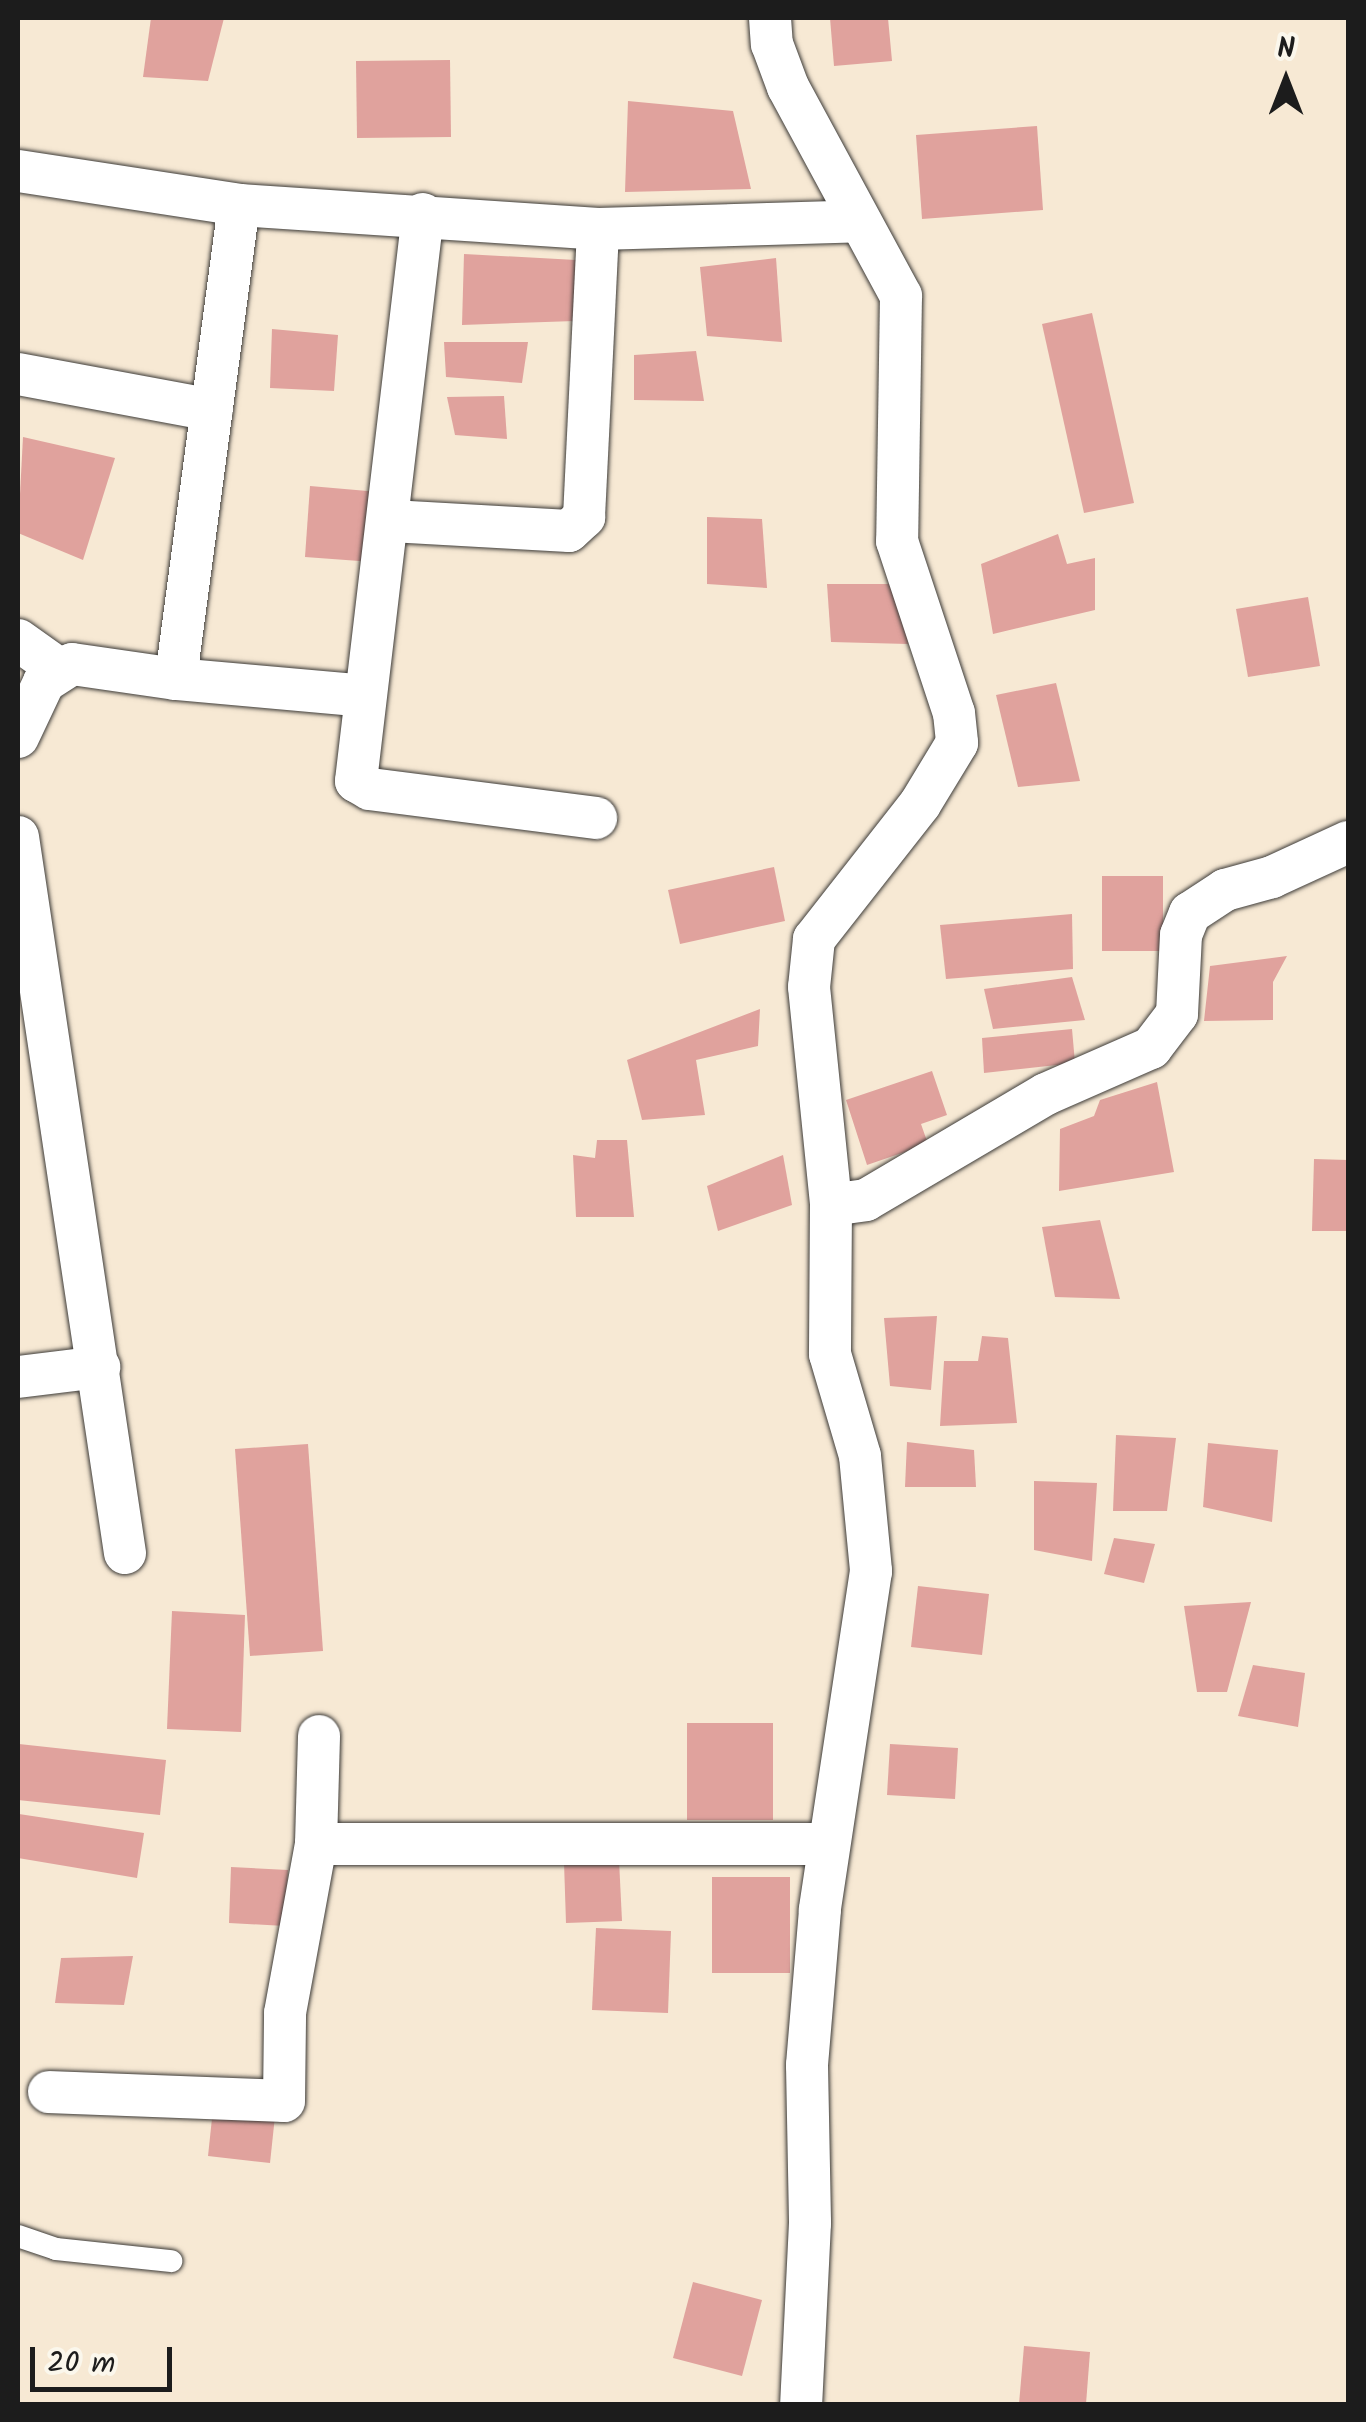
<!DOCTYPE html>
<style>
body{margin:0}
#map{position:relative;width:1366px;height:2422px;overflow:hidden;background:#f7e9d4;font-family:Kalam,sans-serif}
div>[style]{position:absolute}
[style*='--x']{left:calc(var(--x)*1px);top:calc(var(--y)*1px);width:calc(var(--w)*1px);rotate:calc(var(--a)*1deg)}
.building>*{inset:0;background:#e0a29d}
.roads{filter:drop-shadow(0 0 2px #3d3b38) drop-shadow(0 0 2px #3d3b38)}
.service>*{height:22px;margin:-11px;padding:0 11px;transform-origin:11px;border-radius:11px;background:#fff}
.minor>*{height:42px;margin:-21px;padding:0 21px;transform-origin:21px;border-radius:21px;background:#fff}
span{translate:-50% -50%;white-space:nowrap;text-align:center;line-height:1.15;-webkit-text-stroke:8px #fbf7ec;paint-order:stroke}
.frame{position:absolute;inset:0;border:20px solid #1c1c1c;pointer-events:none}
.north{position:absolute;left:1236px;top:30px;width:100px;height:100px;-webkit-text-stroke:8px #fbf7ec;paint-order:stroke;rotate:0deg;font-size:28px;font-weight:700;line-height:40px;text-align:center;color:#1c1c1c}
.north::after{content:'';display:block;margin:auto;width:35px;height:45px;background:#1c1c1c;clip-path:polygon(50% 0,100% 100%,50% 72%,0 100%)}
.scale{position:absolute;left:30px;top:2347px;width:142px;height:45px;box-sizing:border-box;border:5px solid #1c1c1c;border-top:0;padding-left:12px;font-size:30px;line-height:35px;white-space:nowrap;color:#1c1c1c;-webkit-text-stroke:8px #fbf7ec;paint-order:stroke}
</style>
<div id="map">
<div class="building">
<i style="clip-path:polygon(151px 18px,224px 18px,208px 81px,143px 77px)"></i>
<i style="clip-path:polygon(830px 18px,888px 18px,892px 61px,834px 66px)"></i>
<i style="clip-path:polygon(450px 60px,451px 137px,357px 138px,356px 61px)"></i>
<i style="clip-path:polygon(628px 101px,733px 111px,751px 189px,625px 192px)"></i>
<i style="clip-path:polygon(1037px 126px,1043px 210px,922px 219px,916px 135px)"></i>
<i style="clip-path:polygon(464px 254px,576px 260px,575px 321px,462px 325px)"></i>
<i style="clip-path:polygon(776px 258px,782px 342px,707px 336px,700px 267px)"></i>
<i style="clip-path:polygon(1092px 313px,1134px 503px,1084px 513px,1042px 324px)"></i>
<i style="clip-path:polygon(272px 329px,338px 335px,334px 391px,270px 388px)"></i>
<i style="clip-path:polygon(444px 342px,528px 342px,522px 383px,446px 377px)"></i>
<i style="clip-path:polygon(696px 351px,704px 401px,634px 400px,634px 355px)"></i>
<i style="clip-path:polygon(504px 396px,507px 439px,455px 435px,447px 397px)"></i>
<i style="clip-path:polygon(23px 437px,115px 458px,83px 560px,18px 533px)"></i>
<i style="clip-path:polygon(310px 486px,379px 492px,373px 562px,305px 557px)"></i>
<i style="clip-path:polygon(707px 517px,762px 519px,767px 588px,707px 584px)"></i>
<i style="clip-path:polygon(1058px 534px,1067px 564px,1095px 558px,1095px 610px,993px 634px,981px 564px)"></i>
<i style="clip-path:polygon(827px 584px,902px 584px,908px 644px,831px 642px)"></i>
<i style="clip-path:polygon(1308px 597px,1320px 666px,1248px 677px,1236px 609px)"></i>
<i style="clip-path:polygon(1056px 683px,1080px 781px,1018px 787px,996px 695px)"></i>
<i style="clip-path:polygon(774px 867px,785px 921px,680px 944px,668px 890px)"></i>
<i style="clip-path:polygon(1102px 876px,1163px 876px,1163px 951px,1102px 951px)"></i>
<i style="clip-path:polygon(1072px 914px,1073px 969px,946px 979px,940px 925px)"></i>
<i style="clip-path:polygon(1287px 956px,1273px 982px,1273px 1020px,1204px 1021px,1210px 966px)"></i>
<i style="clip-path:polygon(1072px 977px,1085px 1020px,993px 1029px,984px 989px)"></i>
<i style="clip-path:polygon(760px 1009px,758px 1046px,696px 1060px,705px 1115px,642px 1120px,627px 1060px)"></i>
<i style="clip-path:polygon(1072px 1029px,1075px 1063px,984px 1073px,982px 1038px)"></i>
<i style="clip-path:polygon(932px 1071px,947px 1115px,921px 1124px,928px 1144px,867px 1165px,846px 1100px)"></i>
<i style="clip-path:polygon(1157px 1082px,1174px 1172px,1059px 1191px,1060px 1129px,1094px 1116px,1100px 1100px)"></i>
<i style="clip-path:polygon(597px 1140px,627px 1140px,634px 1217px,576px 1217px,573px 1155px,595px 1158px)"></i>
<i style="clip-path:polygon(783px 1155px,792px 1205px,718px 1231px,707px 1186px)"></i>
<i style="clip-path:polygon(1314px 1159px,1348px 1160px,1348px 1231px,1312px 1231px)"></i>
<i style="clip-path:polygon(1100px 1220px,1120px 1299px,1055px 1297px,1042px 1227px)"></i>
<i style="clip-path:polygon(937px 1316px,931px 1390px,890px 1386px,884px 1318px)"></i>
<i style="clip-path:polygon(982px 1336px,1008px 1338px,1017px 1423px,940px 1426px,944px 1361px,978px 1361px)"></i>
<i style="clip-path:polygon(1116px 1435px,1176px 1438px,1167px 1511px,1113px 1511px)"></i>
<i style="clip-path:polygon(907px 1442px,974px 1450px,976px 1487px,905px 1487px)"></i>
<i style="clip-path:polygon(1208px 1443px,1278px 1450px,1272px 1522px,1203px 1507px)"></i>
<i style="clip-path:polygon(308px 1444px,323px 1651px,250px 1656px,235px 1449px)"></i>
<i style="clip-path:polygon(1034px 1481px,1097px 1483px,1092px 1561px,1034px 1550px)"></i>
<i style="clip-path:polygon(1114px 1538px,1155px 1544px,1144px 1583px,1104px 1574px)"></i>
<i style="clip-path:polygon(918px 1586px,989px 1594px,982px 1655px,911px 1647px)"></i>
<i style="clip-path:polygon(1251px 1602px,1227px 1692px,1197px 1692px,1184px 1606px)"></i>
<i style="clip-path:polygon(172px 1611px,245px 1615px,241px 1732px,167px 1729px)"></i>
<i style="clip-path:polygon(1253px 1665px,1305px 1673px,1298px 1727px,1238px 1716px)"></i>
<i style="clip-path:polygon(687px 1723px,773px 1723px,773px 1820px,687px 1820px)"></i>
<i style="clip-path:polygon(19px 1744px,166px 1760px,160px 1815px,18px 1800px)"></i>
<i style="clip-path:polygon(890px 1744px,958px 1748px,955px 1799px,887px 1795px)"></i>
<i style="clip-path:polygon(19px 1814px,144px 1833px,137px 1878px,18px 1858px)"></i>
<i style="clip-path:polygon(619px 1860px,622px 1921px,566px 1923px,564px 1862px)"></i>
<i style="clip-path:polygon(231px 1867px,288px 1870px,285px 1926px,229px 1923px)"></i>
<i style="clip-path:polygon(712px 1877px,790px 1877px,790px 1973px,712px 1973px)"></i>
<i style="clip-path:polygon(596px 1928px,671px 1931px,668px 2013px,592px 2010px)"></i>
<i style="clip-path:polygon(133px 1956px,124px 2005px,55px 2003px,61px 1958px)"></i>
<i style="clip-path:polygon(213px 2109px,275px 2116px,270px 2163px,208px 2156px)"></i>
<i style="clip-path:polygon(693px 2282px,762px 2300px,742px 2376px,673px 2358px)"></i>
<i style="clip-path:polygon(1024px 2346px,1090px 2352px,1086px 2404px,1019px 2404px)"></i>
</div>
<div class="roads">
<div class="service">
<i style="--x:18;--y:2236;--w:40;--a:18.9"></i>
<i style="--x:56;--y:2249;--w:116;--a:6"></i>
</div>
<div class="minor">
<i style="--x:770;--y:18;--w:26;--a:86"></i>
<i style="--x:772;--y:44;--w:46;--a:69.6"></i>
<i style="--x:788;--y:87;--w:238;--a:61.6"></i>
<i style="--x:901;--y:296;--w:245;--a:90.9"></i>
<i style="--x:897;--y:541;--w:181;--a:71.7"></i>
<i style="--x:954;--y:713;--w:30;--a:84"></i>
<i style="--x:957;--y:743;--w:71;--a:121.2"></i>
<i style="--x:920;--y:804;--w:172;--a:128.1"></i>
<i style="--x:814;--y:939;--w:48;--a:95.9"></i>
<i style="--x:809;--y:987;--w:219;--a:84.2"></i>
<i style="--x:831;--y:1205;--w:149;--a:90.4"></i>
<i style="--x:830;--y:1354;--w:106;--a:73.6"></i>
<i style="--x:860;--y:1456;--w:116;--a:84.5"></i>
<i style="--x:871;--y:1571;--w:343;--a:98.6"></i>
<i style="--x:820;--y:1910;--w:156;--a:94.8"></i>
<i style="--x:807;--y:2065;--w:158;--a:88.9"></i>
<i style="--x:810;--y:2223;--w:181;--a:92.8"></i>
<i style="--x:18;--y:171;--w:224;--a:8.7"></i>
<i style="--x:239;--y:205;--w:360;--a:3.8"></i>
<i style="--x:598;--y:229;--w:262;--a:-1.7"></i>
<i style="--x:239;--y:205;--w:478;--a:97.6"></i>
<i style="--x:176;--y:679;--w:190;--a:5.1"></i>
<i style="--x:423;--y:214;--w:571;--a:96.74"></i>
<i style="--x:356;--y:781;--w:16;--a:30"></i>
<i style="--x:370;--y:789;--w:228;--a:7.3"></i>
<i style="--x:18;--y:374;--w:197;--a:10.5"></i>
<i style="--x:391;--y:521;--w:178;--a:3.2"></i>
<i style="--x:569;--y:531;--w:21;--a:-43"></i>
<i style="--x:584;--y:517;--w:288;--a:-87.2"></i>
<i style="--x:18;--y:640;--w:50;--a:35.3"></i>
<i style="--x:18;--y:737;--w:61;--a:-64.7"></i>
<i style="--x:44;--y:682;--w:33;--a:-33"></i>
<i style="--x:72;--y:664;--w:105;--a:8.2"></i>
<i style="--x:18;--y:837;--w:724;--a:81.5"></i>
<i style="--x:831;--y:1205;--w:35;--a:-8"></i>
<i style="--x:866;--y:1200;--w:209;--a:-30.5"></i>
<i style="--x:1046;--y:1094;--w:115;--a:-23.7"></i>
<i style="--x:1151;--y:1048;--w:43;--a:-52.6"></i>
<i style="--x:1177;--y:1014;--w:79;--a:-87.1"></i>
<i style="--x:1181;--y:935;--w:24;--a:-68"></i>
<i style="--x:1190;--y:913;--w:42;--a:-33.3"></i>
<i style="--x:1225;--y:890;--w:49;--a:-15.5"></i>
<i style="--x:1272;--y:877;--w:84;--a:-24.7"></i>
<i style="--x:18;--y:1377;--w:82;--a:-7"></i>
<i style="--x:316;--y:1844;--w:108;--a:-88.4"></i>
<i style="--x:49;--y:2092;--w:235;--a:2.2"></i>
<i style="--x:284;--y:2101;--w:88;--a:-89.3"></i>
<i style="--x:285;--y:2013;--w:172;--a:-79.6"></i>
<i style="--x:316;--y:1844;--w:511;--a:0"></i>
</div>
</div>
<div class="frame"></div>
<div class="north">N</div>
<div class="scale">20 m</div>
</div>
